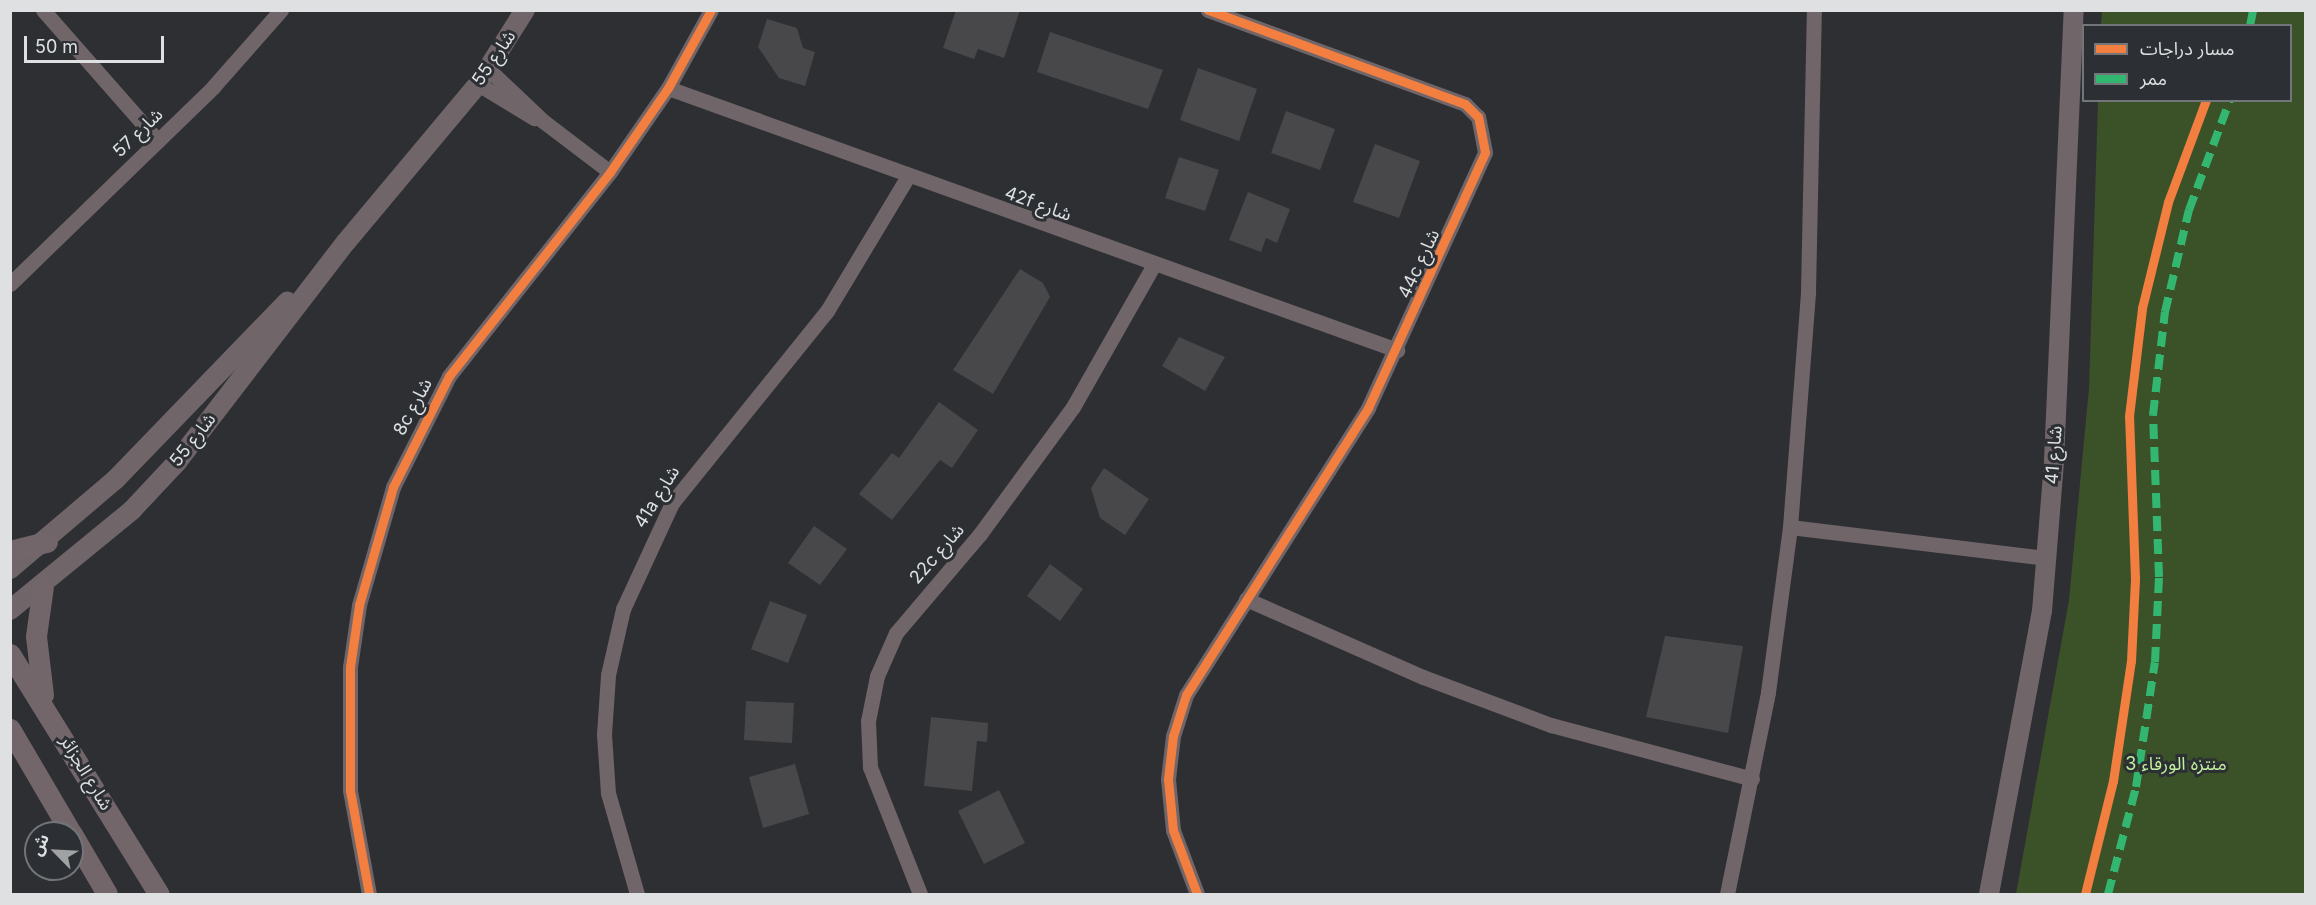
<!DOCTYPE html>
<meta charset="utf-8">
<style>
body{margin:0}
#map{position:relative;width:2316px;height:905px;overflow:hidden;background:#2d2f32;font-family:Inter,"Noto Sans Arabic",sans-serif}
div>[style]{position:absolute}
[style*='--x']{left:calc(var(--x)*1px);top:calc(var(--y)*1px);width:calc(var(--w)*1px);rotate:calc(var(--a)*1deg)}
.green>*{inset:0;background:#3b5229}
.building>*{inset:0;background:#48484a}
.minor>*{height:15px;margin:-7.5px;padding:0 7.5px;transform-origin:7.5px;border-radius:7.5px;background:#706568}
.tertiary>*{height:20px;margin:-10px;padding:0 10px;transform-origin:10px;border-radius:10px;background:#706568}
.secondary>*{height:21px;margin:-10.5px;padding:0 10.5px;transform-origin:10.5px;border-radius:10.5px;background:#73666b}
.quiet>*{height:8px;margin-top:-4px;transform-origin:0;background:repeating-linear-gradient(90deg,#33b770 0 15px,transparent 0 23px)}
.cycleway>*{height:9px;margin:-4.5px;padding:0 4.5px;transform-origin:4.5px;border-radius:4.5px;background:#f27e40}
span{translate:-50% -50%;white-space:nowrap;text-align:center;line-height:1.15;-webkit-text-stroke:6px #2c2f33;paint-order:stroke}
.street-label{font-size:18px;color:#dee0e2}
.park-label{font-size:18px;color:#bfef9c}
.frame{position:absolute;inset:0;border:12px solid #dee0e2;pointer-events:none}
.legend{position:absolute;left:2082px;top:24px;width:210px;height:78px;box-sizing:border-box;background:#2c2f33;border:2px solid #737679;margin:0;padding:8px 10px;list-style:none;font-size:18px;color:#dee0e2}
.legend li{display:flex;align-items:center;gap:12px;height:30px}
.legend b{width:30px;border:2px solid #737679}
.north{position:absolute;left:24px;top:821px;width:60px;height:60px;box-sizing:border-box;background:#2c2f33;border:2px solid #737679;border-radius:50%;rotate:294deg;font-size:16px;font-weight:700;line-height:24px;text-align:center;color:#dee0e2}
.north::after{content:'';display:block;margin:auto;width:21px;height:27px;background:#a0a2a4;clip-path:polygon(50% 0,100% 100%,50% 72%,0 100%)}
.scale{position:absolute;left:24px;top:36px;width:140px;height:27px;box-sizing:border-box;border:3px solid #dee0e2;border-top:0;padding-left:8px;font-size:18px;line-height:21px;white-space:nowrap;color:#dee0e2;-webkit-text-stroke:4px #2c2f33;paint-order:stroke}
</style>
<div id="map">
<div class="green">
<i style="clip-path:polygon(2102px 11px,2305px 11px,2305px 894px,2016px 894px,2069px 600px,2089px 388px,2098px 101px,2290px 100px,2290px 26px,2101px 25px)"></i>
</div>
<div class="building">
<i style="clip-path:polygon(956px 10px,1020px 10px,1004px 58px,978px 49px,974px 59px,943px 48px)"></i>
<i style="clip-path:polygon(767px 19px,797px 28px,803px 48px,815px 52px,805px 86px,779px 78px,758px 47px)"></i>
<i style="clip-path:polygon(1050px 32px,1163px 70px,1148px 109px,1037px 72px)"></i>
<i style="clip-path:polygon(1198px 68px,1257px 89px,1239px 141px,1180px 120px)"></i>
<i style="clip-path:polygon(1286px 111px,1335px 129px,1320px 170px,1271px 153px)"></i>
<i style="clip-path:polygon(1375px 144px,1420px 161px,1399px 218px,1353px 202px)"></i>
<i style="clip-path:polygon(1179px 157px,1219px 170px,1205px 211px,1165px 198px)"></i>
<i style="clip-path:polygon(1248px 192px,1290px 209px,1277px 243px,1266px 238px,1261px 252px,1229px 240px)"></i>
<i style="clip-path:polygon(1020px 269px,1043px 283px,1050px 297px,993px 394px,953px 370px)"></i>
<i style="clip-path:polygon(1179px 337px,1225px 357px,1205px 391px,1162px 366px)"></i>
<i style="clip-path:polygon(939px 402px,978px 430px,952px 468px,940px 460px,892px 520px,859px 494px,892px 453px,899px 458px)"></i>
<i style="clip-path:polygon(1104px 468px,1149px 499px,1125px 535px,1100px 518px,1091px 488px)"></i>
<i style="clip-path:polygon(814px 526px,847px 549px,820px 585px,788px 563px)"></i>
<i style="clip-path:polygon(1050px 564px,1083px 589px,1060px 621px,1027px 596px)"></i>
<i style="clip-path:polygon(770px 601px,807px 615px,788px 663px,751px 649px)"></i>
<i style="clip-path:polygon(1665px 636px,1743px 646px,1728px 733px,1646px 717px)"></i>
<i style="clip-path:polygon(746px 701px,794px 703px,792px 743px,744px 740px)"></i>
<i style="clip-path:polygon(931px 717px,988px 723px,987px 742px,977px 741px,972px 791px,924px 786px)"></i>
<i style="clip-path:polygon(795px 764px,809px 814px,763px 828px,749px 777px)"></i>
<i style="clip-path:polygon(999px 790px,1025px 843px,984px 864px,958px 811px)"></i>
</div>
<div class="minor">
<i style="--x:43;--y:10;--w:174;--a:48.7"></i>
<i style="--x:488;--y:69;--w:76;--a:43.4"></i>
<i style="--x:543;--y:121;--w:84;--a:37.3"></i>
<i style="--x:478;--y:84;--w:66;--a:31.3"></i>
<i style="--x:668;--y:88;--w:775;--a:19.77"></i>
<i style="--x:10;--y:284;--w:283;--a:-44.1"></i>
<i style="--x:213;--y:87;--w:103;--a:-48.6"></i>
<i style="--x:1790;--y:527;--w:259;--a:6.9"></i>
<i style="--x:1246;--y:599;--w:193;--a:23.8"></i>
<i style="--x:1423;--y:677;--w:137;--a:20.6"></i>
<i style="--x:1551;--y:725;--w:208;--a:15"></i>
<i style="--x:369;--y:894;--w:106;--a:-100.4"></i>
<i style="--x:350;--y:790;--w:123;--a:-90"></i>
<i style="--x:350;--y:667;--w:63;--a:-81.7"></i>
<i style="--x:359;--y:605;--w:123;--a:-73.9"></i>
<i style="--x:393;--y:487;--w:124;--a:-63.2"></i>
<i style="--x:449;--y:376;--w:260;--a:-51.7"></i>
<i style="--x:610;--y:172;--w:102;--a:-55.4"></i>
<i style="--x:668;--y:88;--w:89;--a:-61.1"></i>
<i style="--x:637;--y:894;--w:105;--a:-106"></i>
<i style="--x:608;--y:793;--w:59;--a:-93.9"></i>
<i style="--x:604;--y:734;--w:59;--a:-86.1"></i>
<i style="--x:608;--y:675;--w:68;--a:-77.2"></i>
<i style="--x:623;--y:609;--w:117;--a:-65.2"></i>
<i style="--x:672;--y:503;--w:247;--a:-51.1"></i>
<i style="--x:827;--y:311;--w:155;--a:-59"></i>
<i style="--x:920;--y:894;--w:136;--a:-111.5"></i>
<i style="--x:870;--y:767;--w:46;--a:-92.5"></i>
<i style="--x:868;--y:721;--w:46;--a:-78.7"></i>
<i style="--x:877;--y:676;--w:47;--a:-66.2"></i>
<i style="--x:896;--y:633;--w:130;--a:-49.7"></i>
<i style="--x:980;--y:534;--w:157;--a:-53.8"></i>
<i style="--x:1073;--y:407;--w:162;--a:-60.4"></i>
<i style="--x:1197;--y:894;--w:68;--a:-110.6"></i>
<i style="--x:1173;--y:830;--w:51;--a:-95.6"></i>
<i style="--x:1168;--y:779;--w:43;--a:-83.4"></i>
<i style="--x:1173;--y:736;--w:43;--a:-72.4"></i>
<i style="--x:1186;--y:695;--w:340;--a:-57.6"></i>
<i style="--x:1368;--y:408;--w:281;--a:-65.4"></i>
<i style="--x:1485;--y:152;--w:36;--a:-101"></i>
<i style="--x:1478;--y:117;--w:18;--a:-135"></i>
<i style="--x:1465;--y:104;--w:274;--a:-159.9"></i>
<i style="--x:1727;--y:894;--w:206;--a:-78.5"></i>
<i style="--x:1768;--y:692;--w:166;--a:-82.4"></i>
<i style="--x:1790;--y:527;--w:237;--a:-85.6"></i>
<i style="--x:1808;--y:291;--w:281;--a:-88.8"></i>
</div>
<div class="tertiary">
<i style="--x:10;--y:569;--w:138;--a:-40.3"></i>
<i style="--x:115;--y:480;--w:248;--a:-46"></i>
<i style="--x:10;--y:610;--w:158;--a:-39.3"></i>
<i style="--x:132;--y:510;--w:66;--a:-46.8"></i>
<i style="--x:177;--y:462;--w:277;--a:-52.5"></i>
<i style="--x:346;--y:242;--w:206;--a:-50.1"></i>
<i style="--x:478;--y:84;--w:88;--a:-57.6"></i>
<i style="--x:1989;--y:894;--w:288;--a:-79.4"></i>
<i style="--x:2042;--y:611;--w:150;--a:-85.4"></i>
<i style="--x:2054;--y:461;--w:451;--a:-87.5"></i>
</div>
<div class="secondary">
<i style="--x:10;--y:551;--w:38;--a:-14"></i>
<i style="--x:10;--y:654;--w:282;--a:58.2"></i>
<i style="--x:43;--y:695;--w:59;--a:-96.8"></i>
<i style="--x:36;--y:636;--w:50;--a:-82"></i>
<i style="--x:10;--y:729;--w:121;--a:59.6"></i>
<i style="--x:72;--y:834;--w:69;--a:59.7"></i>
</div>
<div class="quiet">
<i style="--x:2250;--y:26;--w:16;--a:-79"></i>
<i style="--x:2108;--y:894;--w:111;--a:-75.3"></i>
<i style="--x:2136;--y:787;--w:126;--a:-81.4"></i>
<i style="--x:2155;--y:662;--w:85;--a:-87.3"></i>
<i style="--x:2159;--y:577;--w:162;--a:-92.1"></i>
<i style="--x:2153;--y:415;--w:104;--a:-83.4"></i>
<i style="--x:2165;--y:312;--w:105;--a:-76.8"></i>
<i style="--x:2189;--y:210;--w:117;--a:-69.6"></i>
</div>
<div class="cycleway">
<i style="--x:369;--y:894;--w:106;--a:-100.4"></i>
<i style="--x:350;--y:790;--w:123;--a:-90"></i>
<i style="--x:350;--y:667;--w:63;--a:-81.7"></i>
<i style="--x:359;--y:605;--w:123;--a:-73.9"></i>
<i style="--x:393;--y:487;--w:124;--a:-63.2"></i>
<i style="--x:449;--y:376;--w:260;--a:-51.7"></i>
<i style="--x:610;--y:172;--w:102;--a:-55.4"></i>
<i style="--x:668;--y:88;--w:89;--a:-61.1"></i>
<i style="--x:1197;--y:894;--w:68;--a:-110.6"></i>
<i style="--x:1173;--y:830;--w:51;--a:-95.6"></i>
<i style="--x:1168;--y:779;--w:43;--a:-83.4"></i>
<i style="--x:1173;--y:736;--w:43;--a:-72.4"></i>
<i style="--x:1186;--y:695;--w:340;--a:-57.6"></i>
<i style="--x:1368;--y:408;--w:281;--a:-65.4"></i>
<i style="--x:1485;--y:152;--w:36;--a:-101"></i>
<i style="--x:1478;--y:117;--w:18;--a:-135"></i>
<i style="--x:1465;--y:104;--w:274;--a:-159.9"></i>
<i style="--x:2085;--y:894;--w:116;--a:-76.1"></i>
<i style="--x:2113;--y:781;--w:121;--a:-81.5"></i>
<i style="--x:2131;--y:661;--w:83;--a:-87.2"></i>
<i style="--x:2135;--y:578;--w:162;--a:-92.1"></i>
<i style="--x:2129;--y:416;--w:109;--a:-83.1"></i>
<i style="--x:2142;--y:308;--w:109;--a:-76.2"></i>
<i style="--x:2168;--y:202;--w:109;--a:-69.6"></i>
</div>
<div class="street-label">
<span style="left:494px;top:58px;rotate:-56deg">شارع 55</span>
<span style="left:138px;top:133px;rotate:-44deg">شارع 57</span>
<span style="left:1038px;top:204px;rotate:20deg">42f شارع</span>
<span style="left:1419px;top:264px;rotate:-65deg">44c شارع</span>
<span style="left:413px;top:407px;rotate:-62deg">8c شارع</span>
<span style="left:193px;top:440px;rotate:-52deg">شارع 55</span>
<span style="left:2054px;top:455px;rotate:-86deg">شارع 41</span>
<span style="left:657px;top:497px;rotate:-58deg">41a شارع</span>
<span style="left:937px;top:554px;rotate:-49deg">22c شارع</span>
<span style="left:86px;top:773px;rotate:59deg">شارع الجزائر</span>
</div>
<div class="park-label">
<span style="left:2176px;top:764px">منتزه الورقاء 3</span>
</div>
<div class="frame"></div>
<ul class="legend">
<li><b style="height:8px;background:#f27e40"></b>مسار دراجات</li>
<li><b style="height:8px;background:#33b770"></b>ممر</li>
</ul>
<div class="north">ش</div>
<div class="scale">50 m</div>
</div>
